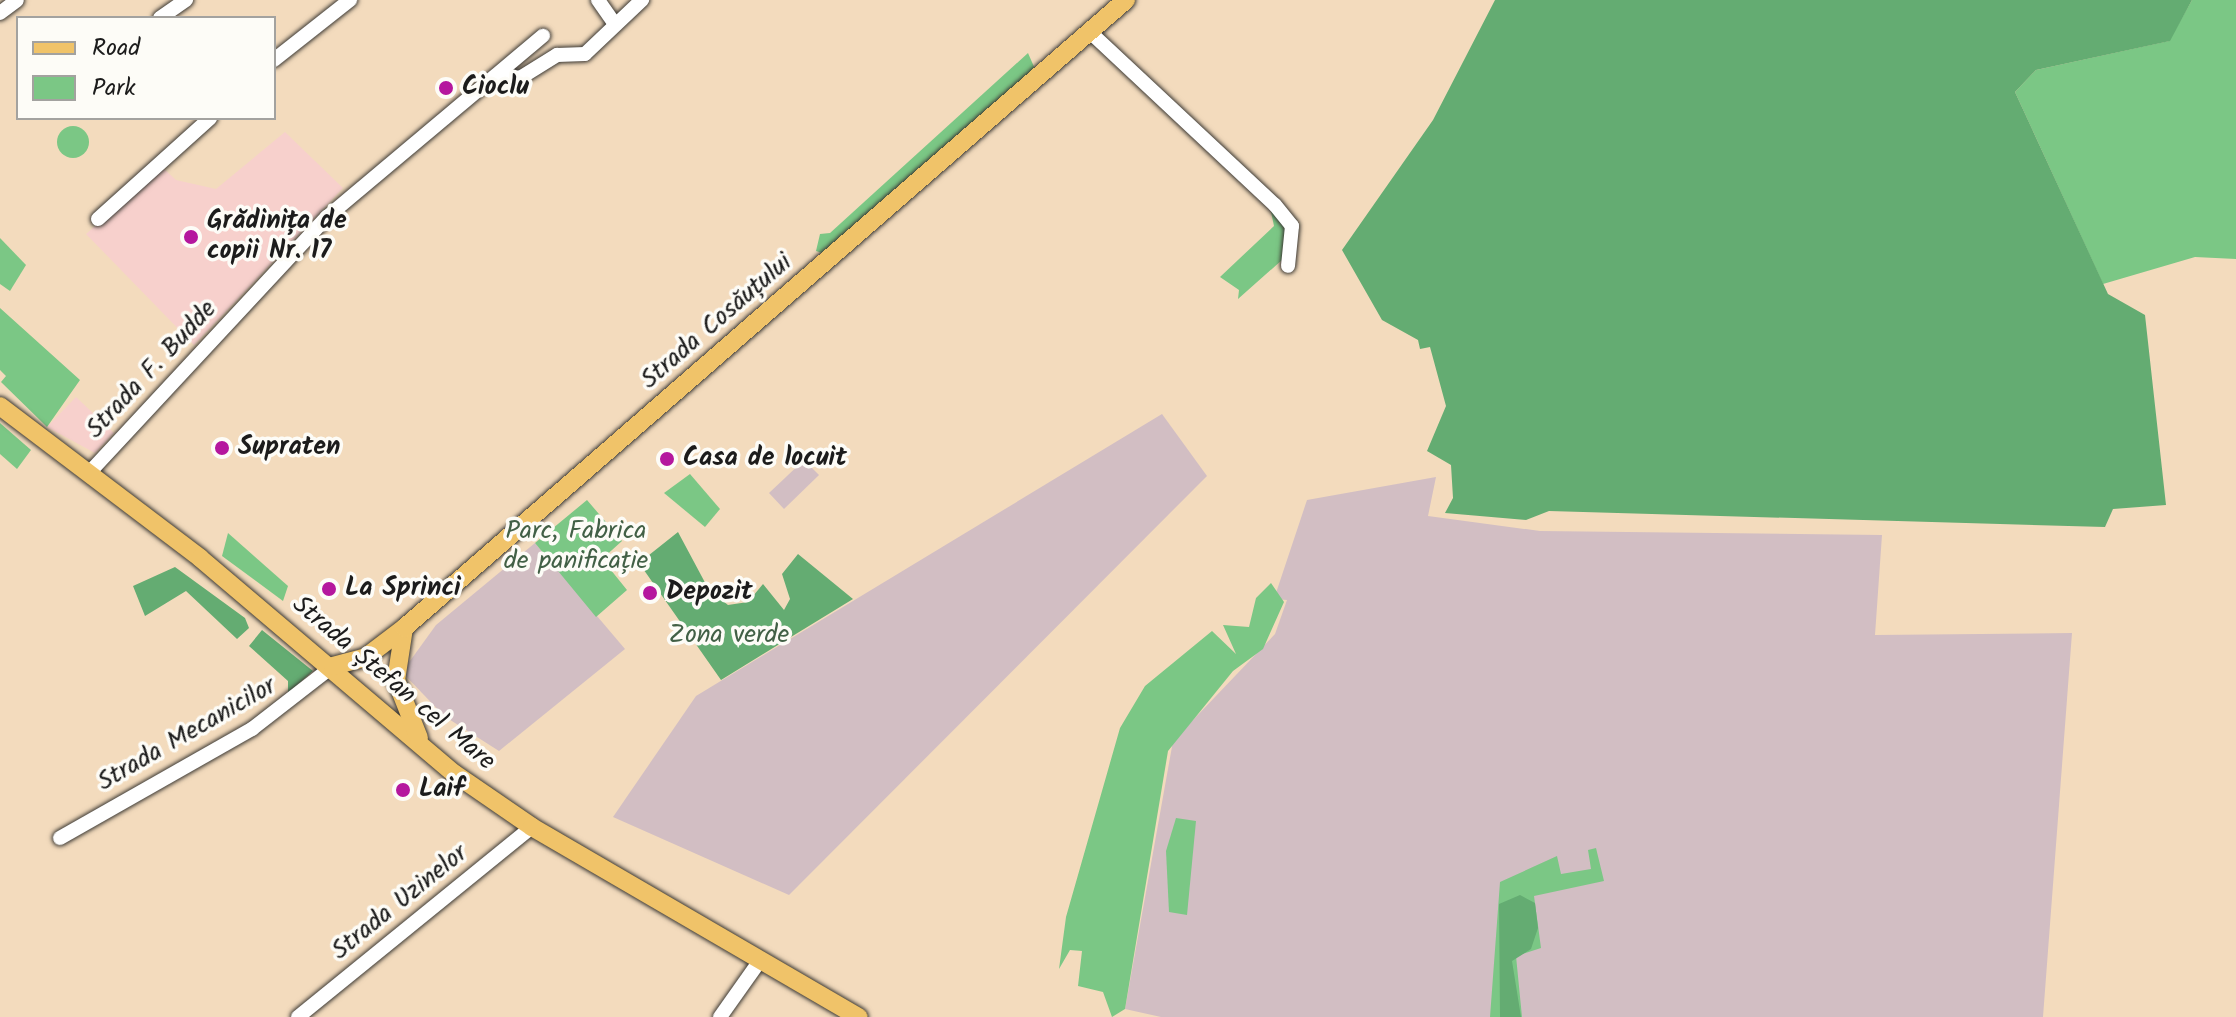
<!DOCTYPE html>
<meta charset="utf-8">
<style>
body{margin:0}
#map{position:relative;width:2236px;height:1017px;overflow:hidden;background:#f3dbbd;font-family:Kalam,sans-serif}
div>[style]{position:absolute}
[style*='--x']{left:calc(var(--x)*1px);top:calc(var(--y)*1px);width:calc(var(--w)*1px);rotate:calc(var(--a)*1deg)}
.built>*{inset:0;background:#f7d0cc}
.industrial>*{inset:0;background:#d2bec3}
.green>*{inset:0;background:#7bc785}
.round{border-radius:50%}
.forest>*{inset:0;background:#64ac72}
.roads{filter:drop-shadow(0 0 2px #3c3934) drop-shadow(0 0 2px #3c3934)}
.minor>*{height:14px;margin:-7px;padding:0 7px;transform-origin:7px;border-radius:7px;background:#fff}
.major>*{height:18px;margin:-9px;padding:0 9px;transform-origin:9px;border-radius:9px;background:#f0c369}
.dots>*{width:22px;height:22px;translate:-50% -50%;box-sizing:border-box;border:4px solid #fdfcf7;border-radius:50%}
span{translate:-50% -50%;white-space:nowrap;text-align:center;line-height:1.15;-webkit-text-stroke:7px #fdfcf7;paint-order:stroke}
.poi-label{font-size:26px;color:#1c1c1c;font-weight:700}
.left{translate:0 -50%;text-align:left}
.street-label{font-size:26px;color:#1c1c1c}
.park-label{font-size:26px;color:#426046}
.legend{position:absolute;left:16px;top:16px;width:260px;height:104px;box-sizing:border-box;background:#fdfcf7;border:2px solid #a3a29f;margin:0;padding:10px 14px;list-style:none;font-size:24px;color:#1c1c1c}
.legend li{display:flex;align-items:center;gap:16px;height:40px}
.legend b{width:40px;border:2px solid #a3a29f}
</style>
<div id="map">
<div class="built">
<i style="clip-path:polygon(285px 132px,343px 188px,194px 345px,86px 234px,162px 167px,176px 180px,216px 189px)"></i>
<i style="clip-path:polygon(76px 397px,114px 433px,95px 453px,47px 427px)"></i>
</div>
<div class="industrial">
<i style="clip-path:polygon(1162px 414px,1207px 476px,789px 895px,613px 817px,696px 696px)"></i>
<i style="clip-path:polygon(804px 460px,819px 475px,784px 509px,769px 493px)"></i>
<i style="clip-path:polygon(1436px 477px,1428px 516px,1540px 531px,1882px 535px,1875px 635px,2072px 633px,2043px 1017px,1161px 1017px,1125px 1009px,1173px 741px,1275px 634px,1287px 600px,1274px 599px,1307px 500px)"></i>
<i style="clip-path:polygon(535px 543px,625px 649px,499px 751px,444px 716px,402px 672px,436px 625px)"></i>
</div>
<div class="green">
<i style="clip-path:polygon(2192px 0,2236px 0,2236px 259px,2195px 257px,2103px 284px,2015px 92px,2036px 70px,2169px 41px)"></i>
<i style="clip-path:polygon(1028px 53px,1035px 69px,822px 253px,816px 251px,820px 234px,830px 233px)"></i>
<i class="round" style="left:57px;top:126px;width:32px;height:32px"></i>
<i style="clip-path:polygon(1270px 207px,1287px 226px,1282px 260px,1238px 299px,1239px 290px,1220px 277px,1274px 226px)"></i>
<i style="clip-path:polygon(0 238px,26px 265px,10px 291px,0 284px)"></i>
<i style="clip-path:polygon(0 308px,80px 380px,47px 427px,1px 382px,6px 376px,0 370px)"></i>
<i style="clip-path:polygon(0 423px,31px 450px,17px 469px,0 454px)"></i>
<i style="clip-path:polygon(690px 474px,720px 509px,705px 527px,664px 493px)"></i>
<i style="clip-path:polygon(587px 500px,622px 541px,602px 559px,627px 590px,596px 617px,535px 543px)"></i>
<i style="clip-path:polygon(228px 533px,288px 586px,283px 601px,222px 556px)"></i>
<i style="clip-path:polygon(1271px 583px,1284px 602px,1263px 649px,1233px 671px,1168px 751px,1125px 1009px,1112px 1017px,1103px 992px,1078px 986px,1082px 951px,1070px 950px,1059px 969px,1066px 917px,1120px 728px,1145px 686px,1212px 631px,1236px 654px,1223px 625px,1249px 627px,1256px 598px)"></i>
<i style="clip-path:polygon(1176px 818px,1196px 821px,1187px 915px,1169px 912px,1166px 851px)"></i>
<i style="clip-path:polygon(1596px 848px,1604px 881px,1534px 896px,1541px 948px,1516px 956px,1522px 1017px,1490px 1017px,1500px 882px,1557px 856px,1561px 874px,1591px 869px,1588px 850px)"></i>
</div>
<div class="forest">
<i style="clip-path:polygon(1495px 0,2192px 0,2170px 41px,2036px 70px,2015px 92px,2108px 294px,2145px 315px,2166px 505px,2113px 509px,2105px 527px,1549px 511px,1526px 520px,1445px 513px,1453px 498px,1451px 465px,1427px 451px,1446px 406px,1430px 347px,1420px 349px,1418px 340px,1382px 320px,1342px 250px,1433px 120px)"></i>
<i style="clip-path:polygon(678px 532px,709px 590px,728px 605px,748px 602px,763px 584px,784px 610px,790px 599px,782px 574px,798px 554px,853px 599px,721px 680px,639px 563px)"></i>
<i style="clip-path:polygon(175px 567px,245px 618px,249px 628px,237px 639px,186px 591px,145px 616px,133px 586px)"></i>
<i style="clip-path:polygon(262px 630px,313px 671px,288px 693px,288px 681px,249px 646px)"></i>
<i style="clip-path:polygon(1520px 895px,1535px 903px,1538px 928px,1531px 949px,1512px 961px,1521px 1017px,1500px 1017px,1499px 904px)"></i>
</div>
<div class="roads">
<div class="minor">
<i style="--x:598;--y:0;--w:29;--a:55"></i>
<i style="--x:0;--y:13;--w:21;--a:-37"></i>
<i style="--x:160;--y:18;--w:32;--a:-35"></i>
<i style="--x:1090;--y:32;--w:253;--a:43.1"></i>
<i style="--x:1275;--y:205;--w:27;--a:51"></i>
<i style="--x:1292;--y:226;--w:40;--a:95.7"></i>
<i style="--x:274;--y:60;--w:97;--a:-38.3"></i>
<i style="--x:499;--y:76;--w:21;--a:5"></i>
<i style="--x:520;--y:78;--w:44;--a:-31.9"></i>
<i style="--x:557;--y:55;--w:28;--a:-2"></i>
<i style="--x:585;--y:54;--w:79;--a:-43.5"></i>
<i style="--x:98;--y:219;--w:151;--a:-42"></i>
<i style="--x:89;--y:473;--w:350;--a:-47.1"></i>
<i style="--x:327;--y:217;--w:282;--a:-40"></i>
<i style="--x:60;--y:838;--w:221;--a:-29.6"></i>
<i style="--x:252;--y:729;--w:103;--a:-37.9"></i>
<i style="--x:298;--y:1017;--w:301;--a:-39.1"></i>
<i style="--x:720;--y:1017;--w:71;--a:-54.7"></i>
</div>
<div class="major">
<i style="--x:0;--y:406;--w:251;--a:37.2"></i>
<i style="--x:200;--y:558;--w:334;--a:40.3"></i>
<i style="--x:455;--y:774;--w:93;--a:34.5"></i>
<i style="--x:532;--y:827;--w:378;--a:30.2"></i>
<i style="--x:404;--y:628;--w:53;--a:98.7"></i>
<i style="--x:396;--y:680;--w:62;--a:68.4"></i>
<i style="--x:333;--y:666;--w:34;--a:-15"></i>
<i style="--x:366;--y:657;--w:48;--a:-37.3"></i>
<i style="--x:404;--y:628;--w:957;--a:-41.02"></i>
</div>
</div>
<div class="dots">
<i style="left:446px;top:88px;background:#b5179e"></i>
<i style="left:191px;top:237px;background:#b5179e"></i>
<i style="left:222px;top:448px;background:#b5179e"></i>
<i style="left:667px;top:459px;background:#b5179e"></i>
<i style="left:329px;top:589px;background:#b5179e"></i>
<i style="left:650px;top:593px;background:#b5179e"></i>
<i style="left:403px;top:790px;background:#b5179e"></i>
</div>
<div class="poi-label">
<span class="left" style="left:462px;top:88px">Cioclu</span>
<span class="left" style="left:207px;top:237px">Grădinița de<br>copii Nr. 17</span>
<span class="left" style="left:238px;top:448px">Supraten</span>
<span class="left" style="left:683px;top:459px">Casa de locuit</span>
<span class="left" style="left:345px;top:589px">La Sprinci</span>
<span class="left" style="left:666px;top:593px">Depozit</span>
<span class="left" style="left:419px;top:790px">Laif</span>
</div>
<div class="street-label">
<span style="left:717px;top:322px;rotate:-41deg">Strada Cosăuțului</span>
<span style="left:152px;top:370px;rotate:-47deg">Strada F. Budde</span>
<span style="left:393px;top:684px;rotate:40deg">Strada Ștefan cel Mare</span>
<span style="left:187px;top:735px;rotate:-30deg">Strada Mecanicilor</span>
<span style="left:400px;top:903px;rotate:-39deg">Strada Uzinelor</span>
</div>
<div class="park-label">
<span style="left:576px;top:547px">Parc, Fabrica<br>de panificație</span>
<span style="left:729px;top:636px">Zona verde</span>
</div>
<ul class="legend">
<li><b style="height:10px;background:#f0c369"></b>Road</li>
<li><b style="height:22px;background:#7bc785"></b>Park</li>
</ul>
</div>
